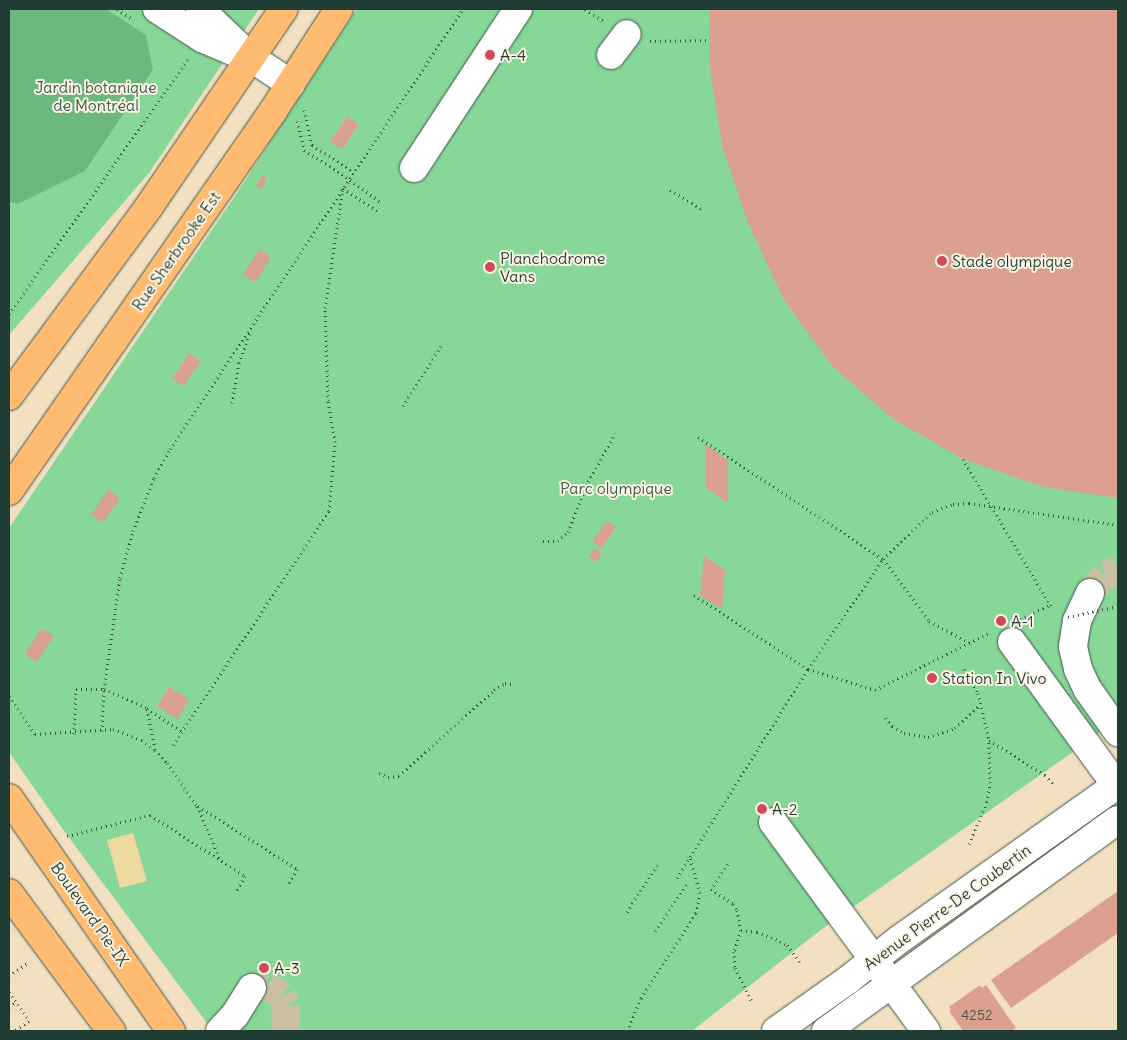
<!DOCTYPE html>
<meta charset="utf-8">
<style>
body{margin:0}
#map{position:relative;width:1127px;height:1040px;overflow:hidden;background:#f2e0c1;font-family:Delius,sans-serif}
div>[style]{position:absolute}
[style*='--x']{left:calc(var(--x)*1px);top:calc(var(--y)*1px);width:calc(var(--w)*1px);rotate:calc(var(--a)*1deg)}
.green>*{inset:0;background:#87d798}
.forest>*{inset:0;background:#6db880}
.sand>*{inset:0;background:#eeda9e}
.building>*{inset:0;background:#dca091}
.minor-tunnel>*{height:28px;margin-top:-14px;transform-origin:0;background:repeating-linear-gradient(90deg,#c8bfa5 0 28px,transparent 0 42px)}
.path>*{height:3px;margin-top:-1.5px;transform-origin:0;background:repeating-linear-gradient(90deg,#3f5549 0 1px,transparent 0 5px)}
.roads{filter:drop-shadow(0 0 1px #3f5549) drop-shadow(0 0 1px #3f5549)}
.minor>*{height:28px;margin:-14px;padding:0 14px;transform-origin:14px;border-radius:14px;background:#fff}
.major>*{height:28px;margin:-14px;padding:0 14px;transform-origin:14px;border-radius:14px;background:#febb71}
.path-bridge>*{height:3px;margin-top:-1.5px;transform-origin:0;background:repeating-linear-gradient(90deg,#3f5549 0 1px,transparent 0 5px)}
.dots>*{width:14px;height:14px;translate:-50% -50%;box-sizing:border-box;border:2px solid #fcf5e5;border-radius:50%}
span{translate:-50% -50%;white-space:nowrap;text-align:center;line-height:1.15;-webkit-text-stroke:4px #fcf5e5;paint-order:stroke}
.number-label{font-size:14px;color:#4e564b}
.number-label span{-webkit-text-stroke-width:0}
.poi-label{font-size:16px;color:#1f3d34}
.left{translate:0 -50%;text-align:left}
.park-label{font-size:16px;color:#345c48}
.street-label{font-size:16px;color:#1f3d34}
.frame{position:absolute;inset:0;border:10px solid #1f3d34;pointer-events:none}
</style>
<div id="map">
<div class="green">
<i style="clip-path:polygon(9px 9px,259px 9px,149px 173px,9px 335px)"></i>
<i style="clip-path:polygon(357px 9px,1118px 9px,1118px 720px,822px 929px,692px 1031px,213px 1031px,64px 831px,9px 752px,9px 528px,235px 196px)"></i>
</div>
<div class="forest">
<i style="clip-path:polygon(9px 9px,106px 9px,146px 35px,153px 70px,85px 171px,18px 204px,9px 202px)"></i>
</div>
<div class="sand">
<i style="clip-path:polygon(133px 833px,147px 881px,120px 888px,107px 840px)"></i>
</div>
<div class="building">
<i style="clip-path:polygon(710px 9px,1118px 9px,1118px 498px,1043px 487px,963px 459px,893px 419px,832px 366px,784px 300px,748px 223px,722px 146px,709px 62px)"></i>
<i style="clip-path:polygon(347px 116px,357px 123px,357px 127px,343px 148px,340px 148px,330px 142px)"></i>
<i style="clip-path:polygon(263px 175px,268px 178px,261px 189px,256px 185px)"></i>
<i style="clip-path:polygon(260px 249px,269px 256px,270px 259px,256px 281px,252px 281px,243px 274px)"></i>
<i style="clip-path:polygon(189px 353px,199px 360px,200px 363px,183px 386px,172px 379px)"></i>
<i style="clip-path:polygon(706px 445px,728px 460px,728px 503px,706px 488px)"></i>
<i style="clip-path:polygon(108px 490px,118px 497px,119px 500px,104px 521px,101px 522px,91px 515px)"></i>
<i style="clip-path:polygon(607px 521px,616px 527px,602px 548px,592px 542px)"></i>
<i style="clip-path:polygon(595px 548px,602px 553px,596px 562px,589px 557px)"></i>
<i style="clip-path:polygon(704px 556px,725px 570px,722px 609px,700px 595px)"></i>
<i style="clip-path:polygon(42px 628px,54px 636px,36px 662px,25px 654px)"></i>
<i style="clip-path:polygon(169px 687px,189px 699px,178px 719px,157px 706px)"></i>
<i style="clip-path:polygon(1118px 891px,1118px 933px,1011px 1008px,991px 980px)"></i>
<i style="clip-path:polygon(980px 985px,982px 988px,986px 985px,1016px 1028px,1011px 1031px,963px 1031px,949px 1011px,951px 1010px,949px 1007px)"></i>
</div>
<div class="minor-tunnel">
<i style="--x:1090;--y:593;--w:23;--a:-50"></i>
<i style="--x:1105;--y:575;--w:14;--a:-21"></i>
<i style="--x:252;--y:988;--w:8;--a:-23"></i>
<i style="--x:259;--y:985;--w:8;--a:7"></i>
<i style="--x:267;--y:986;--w:18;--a:34"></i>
<i style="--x:282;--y:996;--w:10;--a:66"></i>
<i style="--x:286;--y:1005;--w:26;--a:92"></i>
</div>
<div class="path">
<i style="--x:117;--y:9;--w:20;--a:33"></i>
<i style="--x:585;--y:9;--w:24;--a:33"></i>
<i style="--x:650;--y:41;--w:60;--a:-1"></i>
<i style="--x:304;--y:110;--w:36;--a:77"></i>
<i style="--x:312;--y:145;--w:50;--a:32.7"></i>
<i style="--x:297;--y:121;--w:30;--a:76"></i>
<i style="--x:304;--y:150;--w:45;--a:32.3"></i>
<i style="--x:342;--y:174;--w:49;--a:35.9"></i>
<i style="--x:670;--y:190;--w:39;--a:31"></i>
<i style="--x:9;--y:314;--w:312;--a:-54.9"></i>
<i style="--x:232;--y:403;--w:41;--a:-80.1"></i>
<i style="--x:239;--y:363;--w:35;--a:-70"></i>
<i style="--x:403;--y:406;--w:71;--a:-57.7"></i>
<i style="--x:698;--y:437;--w:222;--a:33.4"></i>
<i style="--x:883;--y:559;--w:77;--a:53.4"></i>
<i style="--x:929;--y:621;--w:44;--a:28.3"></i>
<i style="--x:963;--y:459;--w:171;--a:59.1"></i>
<i style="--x:543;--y:541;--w:15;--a:0"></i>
<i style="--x:558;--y:541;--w:13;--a:-42"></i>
<i style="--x:568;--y:532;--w:49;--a:-68.6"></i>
<i style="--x:586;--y:486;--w:60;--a:-60.9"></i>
<i style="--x:694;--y:595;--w:136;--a:33"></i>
<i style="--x:808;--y:669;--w:70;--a:17.4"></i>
<i style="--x:875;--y:690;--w:127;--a:-26.6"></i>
<i style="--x:1020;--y:619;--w:33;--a:-25"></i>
<i style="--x:964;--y:669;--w:28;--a:60"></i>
<i style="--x:978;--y:693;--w:48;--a:76.8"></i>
<i style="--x:989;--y:740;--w:66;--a:32"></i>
<i style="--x:1045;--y:775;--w:12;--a:48"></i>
<i style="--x:9;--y:696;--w:46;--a:55.6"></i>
<i style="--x:35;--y:734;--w:78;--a:-3.7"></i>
<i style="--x:113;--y:729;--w:31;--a:21"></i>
<i style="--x:142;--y:740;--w:16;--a:38"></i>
<i style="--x:155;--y:750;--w:18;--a:47"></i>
<i style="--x:167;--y:763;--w:52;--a:55.1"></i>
<i style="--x:197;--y:806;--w:58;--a:66.5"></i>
<i style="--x:147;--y:709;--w:41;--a:78.7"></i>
<i style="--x:885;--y:718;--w:11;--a:49"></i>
<i style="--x:892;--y:726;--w:14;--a:30"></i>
<i style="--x:904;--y:733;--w:24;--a:9"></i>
<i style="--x:928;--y:737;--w:28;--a:-18"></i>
<i style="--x:955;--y:728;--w:34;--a:-43"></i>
<i style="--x:102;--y:731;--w:42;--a:-87.3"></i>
<i style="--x:104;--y:689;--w:112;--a:-81.8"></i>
<i style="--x:120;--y:578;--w:49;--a:-74.5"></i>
<i style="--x:133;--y:531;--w:57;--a:-68.4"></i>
<i style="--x:154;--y:478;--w:33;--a:-61"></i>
<i style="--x:170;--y:449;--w:529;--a:-56.34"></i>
<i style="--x:74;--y:734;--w:45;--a:-87.5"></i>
<i style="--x:76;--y:689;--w:28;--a:0"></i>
<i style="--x:104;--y:689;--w:47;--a:23.8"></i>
<i style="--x:147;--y:708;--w:42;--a:34.4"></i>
<i style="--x:173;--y:745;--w:281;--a:-56.3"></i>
<i style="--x:329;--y:511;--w:69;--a:-85"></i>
<i style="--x:335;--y:442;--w:42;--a:-99.7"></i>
<i style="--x:328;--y:401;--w:93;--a:-91.8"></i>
<i style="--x:325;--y:308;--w:121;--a:-81.5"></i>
<i style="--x:343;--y:188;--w:41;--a:34.1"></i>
<i style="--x:379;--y:773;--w:10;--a:24"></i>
<i style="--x:388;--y:777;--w:11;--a:-5"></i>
<i style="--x:399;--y:776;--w:128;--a:-42.2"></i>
<i style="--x:494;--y:690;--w:13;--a:-32"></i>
<i style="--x:505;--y:683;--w:10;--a:11"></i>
<i style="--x:198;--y:806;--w:117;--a:32.5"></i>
<i style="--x:297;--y:869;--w:20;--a:120"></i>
<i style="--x:67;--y:836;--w:86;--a:-14.2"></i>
<i style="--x:150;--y:815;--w:113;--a:32.7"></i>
<i style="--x:245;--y:876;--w:20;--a:120"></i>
<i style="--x:969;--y:844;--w:46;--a:-66.8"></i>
<i style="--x:987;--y:802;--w:19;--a:-81"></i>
<i style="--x:990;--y:783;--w:43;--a:-91.3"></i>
<i style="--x:728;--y:864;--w:30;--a:124"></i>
<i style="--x:711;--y:889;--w:27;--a:34"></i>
<i style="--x:733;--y:904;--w:7;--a:56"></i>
<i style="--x:737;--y:910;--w:20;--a:79"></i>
<i style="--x:741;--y:930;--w:22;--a:108"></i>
<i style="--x:734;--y:951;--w:17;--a:87"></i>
<i style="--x:735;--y:968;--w:37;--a:63"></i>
<i style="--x:677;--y:878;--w:247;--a:-57.9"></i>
<i style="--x:808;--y:669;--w:133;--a:-55.7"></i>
<i style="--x:883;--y:559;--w:68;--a:-43.8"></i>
<i style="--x:932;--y:512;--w:22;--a:-21"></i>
<i style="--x:953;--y:504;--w:16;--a:-4"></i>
<i style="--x:969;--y:503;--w:151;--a:8.4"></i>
<i style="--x:627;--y:912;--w:56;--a:-57.4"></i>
<i style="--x:741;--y:930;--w:16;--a:7"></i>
<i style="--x:757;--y:932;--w:25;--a:21"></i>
<i style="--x:780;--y:941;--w:8;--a:30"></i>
<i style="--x:787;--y:945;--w:24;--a:54"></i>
<i style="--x:655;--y:931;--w:57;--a:-55.8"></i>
<i style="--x:9;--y:976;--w:24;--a:-35"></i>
<i style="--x:9;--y:992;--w:35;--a:55"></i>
<i style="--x:29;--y:1021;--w:18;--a:146"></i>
<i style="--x:9;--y:1007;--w:9;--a:-36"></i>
<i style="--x:627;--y:1031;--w:36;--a:-67"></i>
<i style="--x:641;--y:998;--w:101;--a:-57.1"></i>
<i style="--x:696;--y:913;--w:20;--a:-79"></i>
<i style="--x:700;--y:893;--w:36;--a:-106"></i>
</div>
<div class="roads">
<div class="minor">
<i style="--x:157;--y:9;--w:54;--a:32.8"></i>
<i style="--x:202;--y:38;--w:39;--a:23"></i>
<i style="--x:200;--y:9;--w:69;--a:43.8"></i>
<i style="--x:250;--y:57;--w:49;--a:33.4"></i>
<i style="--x:611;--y:55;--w:26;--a:-53"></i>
<i style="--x:414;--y:168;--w:190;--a:-56.8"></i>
<i style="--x:1090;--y:593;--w:31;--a:115"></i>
<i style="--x:1077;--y:621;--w:26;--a:99"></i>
<i style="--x:1073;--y:647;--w:23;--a:77"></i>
<i style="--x:1078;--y:669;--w:23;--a:65"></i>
<i style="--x:1088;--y:690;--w:52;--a:54.5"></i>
<i style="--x:1012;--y:642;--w:180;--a:54"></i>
<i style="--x:773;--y:822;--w:259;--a:53.8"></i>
<i style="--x:220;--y:1031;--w:22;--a:-47"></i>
<i style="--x:235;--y:1015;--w:32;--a:-58"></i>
<i style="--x:776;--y:1031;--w:88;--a:-35.3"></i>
<i style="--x:848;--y:980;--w:66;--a:-38.3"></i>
<i style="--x:900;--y:939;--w:267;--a:-35.4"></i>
<i style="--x:826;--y:1031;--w:360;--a:-35.9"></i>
</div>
<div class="major">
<i style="--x:9;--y:396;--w:234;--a:-53.5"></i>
<i style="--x:148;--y:208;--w:241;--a:-55.7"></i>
<i style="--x:9;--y:491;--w:463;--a:-55.2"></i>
<i style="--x:273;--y:111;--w:121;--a:-57.1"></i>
<i style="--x:9;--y:798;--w:284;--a:55.2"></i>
<i style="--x:9;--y:893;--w:172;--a:53.5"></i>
</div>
</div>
<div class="path-bridge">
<i style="--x:1068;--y:617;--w:51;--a:-12.4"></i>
</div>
<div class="dots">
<i style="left:490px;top:55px;background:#d1495b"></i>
<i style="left:942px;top:261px;background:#d1495b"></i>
<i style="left:490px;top:267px;background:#d1495b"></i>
<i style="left:1001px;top:621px;background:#d1495b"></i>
<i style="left:932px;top:678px;background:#d1495b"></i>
<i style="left:762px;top:809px;background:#d1495b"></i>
<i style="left:264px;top:968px;background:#d1495b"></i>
</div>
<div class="number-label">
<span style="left:977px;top:1015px">4252</span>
</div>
<div class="poi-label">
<span class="left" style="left:500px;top:55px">A-4</span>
<span class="left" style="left:500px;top:267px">Planchodrome<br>Vans</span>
<span class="left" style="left:952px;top:261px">Stade olympique</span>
<span class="left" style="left:1011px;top:621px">A-1</span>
<span class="left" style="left:942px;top:678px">Station In Vivo</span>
<span class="left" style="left:772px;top:809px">A-2</span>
<span class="left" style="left:274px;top:968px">A-3</span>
</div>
<div class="park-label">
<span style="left:96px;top:96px">Jardin botanique<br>de Montréal</span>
<span style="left:616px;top:488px">Parc olympique</span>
</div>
<div class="street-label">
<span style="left:176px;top:251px;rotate:-55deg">Rue Sherbrooke Est</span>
<span style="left:947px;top:907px;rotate:-36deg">Avenue Pierre-De Coubertin</span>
<span style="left:90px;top:914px;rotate:55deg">Boulevard Pie-IX</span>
</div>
<div class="frame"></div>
</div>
